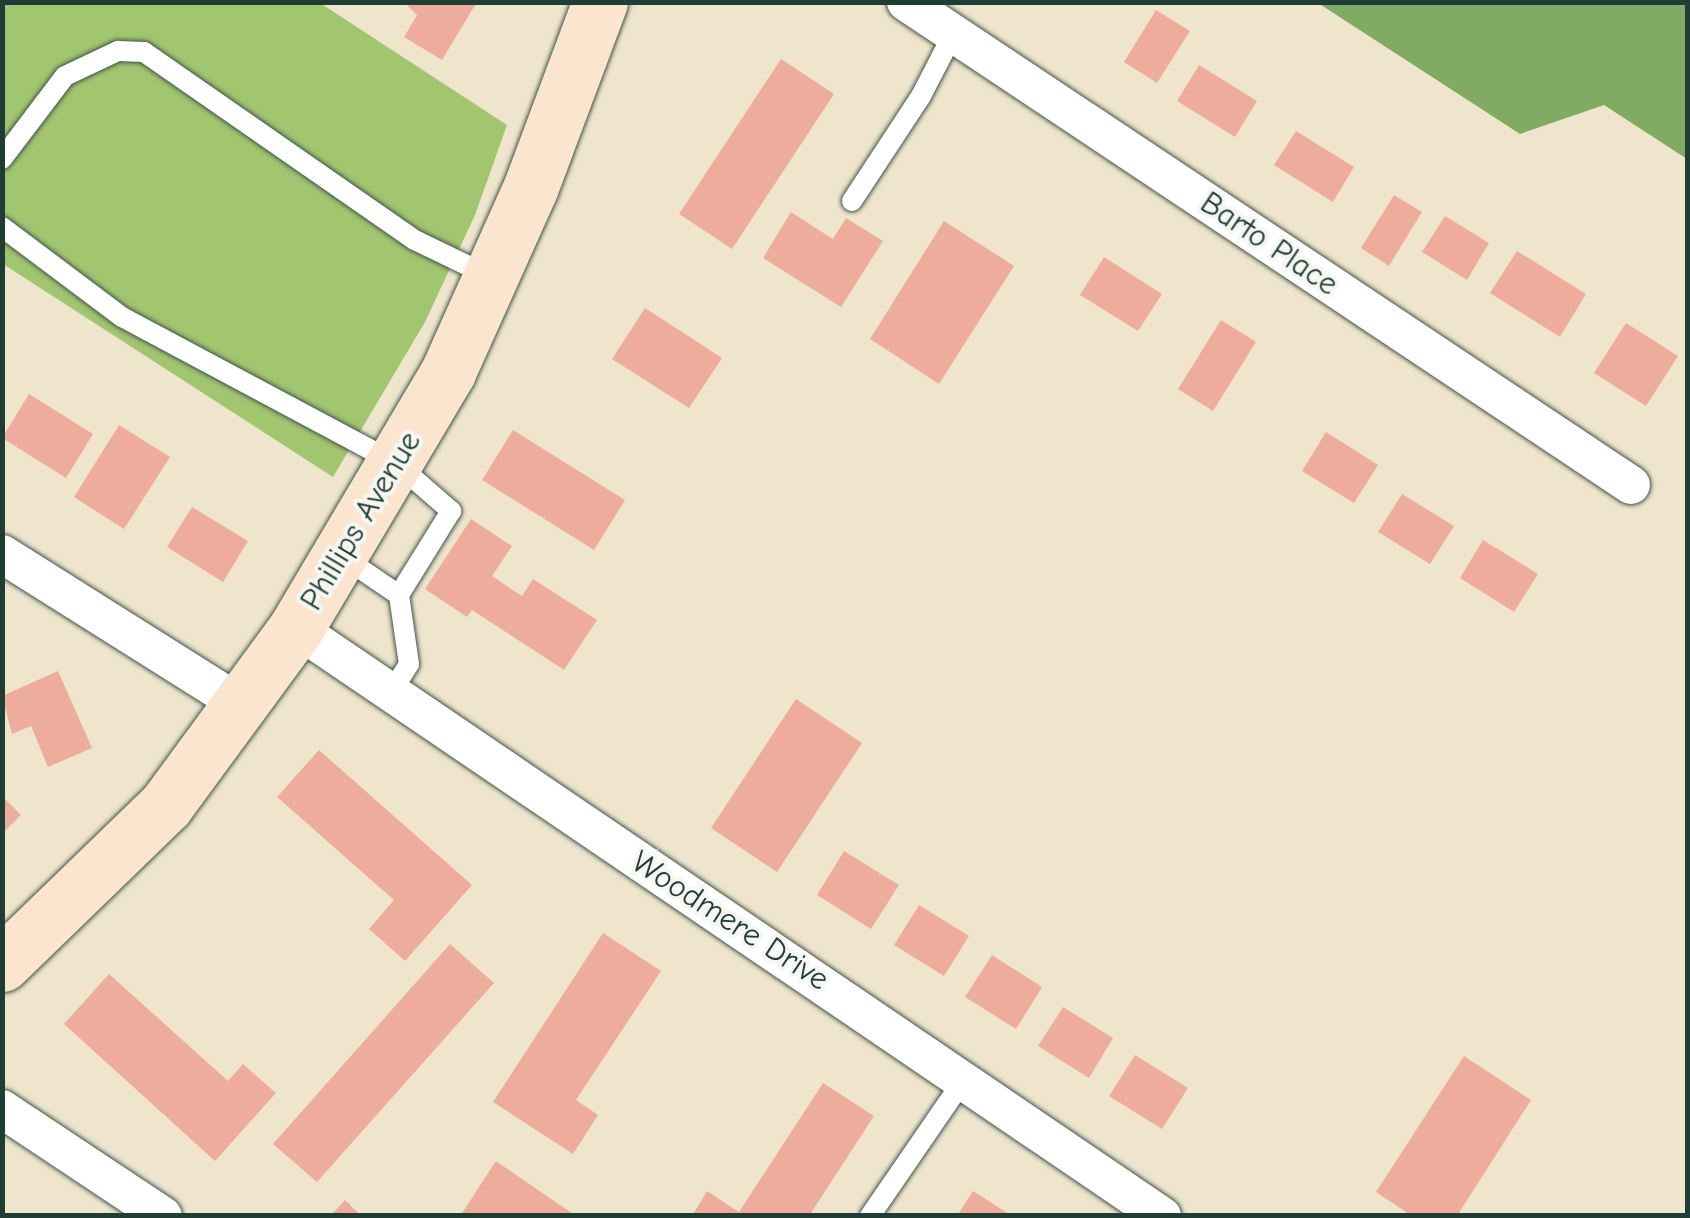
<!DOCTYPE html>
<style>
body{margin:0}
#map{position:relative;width:1690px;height:1218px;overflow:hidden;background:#efe5cc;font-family:"Comic Neue",sans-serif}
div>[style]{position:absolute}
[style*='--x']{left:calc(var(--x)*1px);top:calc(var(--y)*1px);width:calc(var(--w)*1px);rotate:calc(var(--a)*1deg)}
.green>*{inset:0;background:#a2c56f}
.forest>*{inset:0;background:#81aa62}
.building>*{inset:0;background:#eead9c}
.roads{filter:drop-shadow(0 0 2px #3e564b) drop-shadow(0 0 2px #3e564b)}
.lane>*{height:20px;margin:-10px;padding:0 10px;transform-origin:10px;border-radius:10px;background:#fff}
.street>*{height:38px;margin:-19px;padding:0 19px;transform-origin:19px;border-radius:19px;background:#fff}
.secondary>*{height:55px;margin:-27.5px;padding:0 27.5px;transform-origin:27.5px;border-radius:27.5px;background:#fce5cf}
span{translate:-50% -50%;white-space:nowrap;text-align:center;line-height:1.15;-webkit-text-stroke:8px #f6f6f2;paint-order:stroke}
.street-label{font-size:32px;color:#1f3d34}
.frame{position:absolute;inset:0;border:5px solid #1f3d34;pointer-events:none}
</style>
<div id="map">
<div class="green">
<i style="clip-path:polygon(2px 3px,320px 3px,507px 125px,475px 215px,425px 322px,333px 477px,3px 264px)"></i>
</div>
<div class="forest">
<i style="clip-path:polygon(1318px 3px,1687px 3px,1687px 159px,1604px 105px,1520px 134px)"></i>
</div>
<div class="building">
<i style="clip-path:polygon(404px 2px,477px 2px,442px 60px,404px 37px,417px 15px)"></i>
<i style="clip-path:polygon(1156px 10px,1190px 31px,1157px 83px,1124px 62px)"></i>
<i style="clip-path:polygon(781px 59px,834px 94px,732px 249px,679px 214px)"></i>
<i style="clip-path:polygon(1199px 65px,1257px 101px,1235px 137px,1177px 101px)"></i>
<i style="clip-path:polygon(1296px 131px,1354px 167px,1333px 202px,1274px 165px)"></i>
<i style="clip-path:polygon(1394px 195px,1422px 212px,1389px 266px,1361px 248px)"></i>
<i style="clip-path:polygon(791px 212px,833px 239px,846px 218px,883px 241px,841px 307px,763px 258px)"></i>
<i style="clip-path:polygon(1445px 216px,1489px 243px,1467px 280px,1422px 252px)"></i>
<i style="clip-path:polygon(944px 221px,1014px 266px,939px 384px,870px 339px)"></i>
<i style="clip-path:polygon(1517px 251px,1586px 294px,1560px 337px,1490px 293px)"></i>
<i style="clip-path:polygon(1104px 257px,1162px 294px,1138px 331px,1080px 295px)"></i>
<i style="clip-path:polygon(645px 308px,722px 358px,689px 408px,612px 359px)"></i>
<i style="clip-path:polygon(1221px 320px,1256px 342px,1213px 411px,1178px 389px)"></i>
<i style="clip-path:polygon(1626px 323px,1678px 356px,1646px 406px,1594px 373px)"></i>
<i style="clip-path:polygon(29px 394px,93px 434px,66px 478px,2px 438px)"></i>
<i style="clip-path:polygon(119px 425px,170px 457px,124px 529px,74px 497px)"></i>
<i style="clip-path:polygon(513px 430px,625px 500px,594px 550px,482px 480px)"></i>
<i style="clip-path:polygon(1326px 432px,1378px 465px,1354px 503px,1302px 471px)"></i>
<i style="clip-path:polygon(1402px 494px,1454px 526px,1430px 564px,1378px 532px)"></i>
<i style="clip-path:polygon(192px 507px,248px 541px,223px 582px,167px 547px)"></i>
<i style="clip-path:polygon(471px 519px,512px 546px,492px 576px,522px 596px,533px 579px,597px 620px,564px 670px,472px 610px,467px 617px,425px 589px)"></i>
<i style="clip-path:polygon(1483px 540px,1538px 574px,1514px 612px,1460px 578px)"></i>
<i style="clip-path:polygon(58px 671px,92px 748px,48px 767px,31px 726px,12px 734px,2px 696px)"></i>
<i style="clip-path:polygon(796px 699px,862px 743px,777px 872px,711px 828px)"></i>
<i style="clip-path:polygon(319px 750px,472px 885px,405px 961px,369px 929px,394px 900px,277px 797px)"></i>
<i style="clip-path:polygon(2px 796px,21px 815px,2px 834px)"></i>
<i style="clip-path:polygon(844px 851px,899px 885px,871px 929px,817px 895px)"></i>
<i style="clip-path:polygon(919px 905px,969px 936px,944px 976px,894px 945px)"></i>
<i style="clip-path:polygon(603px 933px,661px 971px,576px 1100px,598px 1115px,573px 1154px,493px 1102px)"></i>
<i style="clip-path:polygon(450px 944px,494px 983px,317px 1182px,273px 1144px)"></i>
<i style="clip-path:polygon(992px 955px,1042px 987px,1016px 1029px,965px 997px)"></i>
<i style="clip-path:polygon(109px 974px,228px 1081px,243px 1064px,276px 1093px,215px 1161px,64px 1024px)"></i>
<i style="clip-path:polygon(1063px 1007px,1113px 1038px,1089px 1078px,1038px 1046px)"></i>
<i style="clip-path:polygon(1135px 1055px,1188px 1088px,1162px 1129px,1109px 1096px)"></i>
<i style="clip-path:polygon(1464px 1056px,1531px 1100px,1457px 1216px,1412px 1216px,1376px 1192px)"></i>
<i style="clip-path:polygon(823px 1083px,874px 1116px,809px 1216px,692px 1216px,707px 1191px,739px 1212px)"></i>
<i style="clip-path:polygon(496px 1161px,576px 1216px,460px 1216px)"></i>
<i style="clip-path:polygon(973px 1191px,1012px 1216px,957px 1216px)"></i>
<i style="clip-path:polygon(345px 1200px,361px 1216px,330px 1216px)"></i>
</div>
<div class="roads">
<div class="lane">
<i style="--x:2;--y:159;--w:104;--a:-52.8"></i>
<i style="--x:65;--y:76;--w:59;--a:-25.3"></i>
<i style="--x:118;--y:51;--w:26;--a:2"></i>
<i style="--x:144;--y:52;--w:330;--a:34.8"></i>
<i style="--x:415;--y:240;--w:80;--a:25.9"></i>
<i style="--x:852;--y:201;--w:126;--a:-56.7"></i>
<i style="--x:921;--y:96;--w:70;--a:-62.7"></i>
<i style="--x:2;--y:227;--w:150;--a:36.9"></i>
<i style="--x:122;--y:317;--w:312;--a:28.1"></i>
<i style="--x:397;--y:464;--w:72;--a:41"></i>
<i style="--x:451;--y:511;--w:99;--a:121.8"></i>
<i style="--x:399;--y:595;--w:70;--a:81.8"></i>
<i style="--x:409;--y:664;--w:32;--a:122"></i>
<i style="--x:343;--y:557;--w:68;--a:34.2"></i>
<i style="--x:870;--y:1216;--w:166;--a:-55.5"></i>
</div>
<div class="street">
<i style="--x:906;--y:2;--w:871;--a:33.67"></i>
<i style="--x:2;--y:554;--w:285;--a:32.2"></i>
<i style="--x:296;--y:628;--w:1047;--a:34.18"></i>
<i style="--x:2;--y:1109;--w:193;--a:33.6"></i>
</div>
<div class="secondary">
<i style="--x:2;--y:964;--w:228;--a:-44.1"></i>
<i style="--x:166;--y:805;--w:220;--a:-53.7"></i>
<i style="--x:296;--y:628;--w:298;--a:-59.3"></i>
<i style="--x:448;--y:372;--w:201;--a:-65.9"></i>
<i style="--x:530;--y:189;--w:200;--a:-69.5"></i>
</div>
</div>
<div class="street-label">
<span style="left:1269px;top:244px;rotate:34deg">Barto Place</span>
<span style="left:361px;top:521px;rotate:-59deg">Phillips Avenue</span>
<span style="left:730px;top:921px;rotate:33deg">Woodmere Drive</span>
</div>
<div class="frame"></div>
</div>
